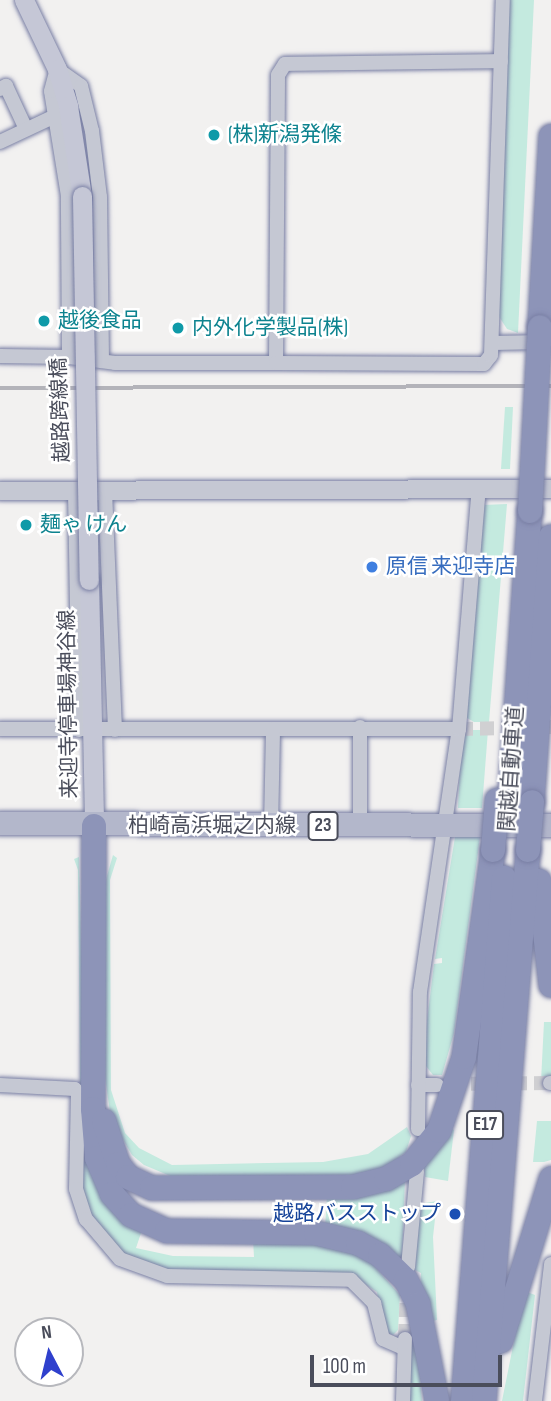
<!DOCTYPE html>
<meta charset="utf-8">
<style>
body{margin:0}
#map{position:relative;width:551px;height:1401px;overflow:hidden;background:#f2f1f0;font-family:"Sofia Sans Condensed","Noto Sans JP",sans-serif}
div>[style]{position:absolute}
[style*='--x']{left:calc(var(--x)*1px);top:calc(var(--y)*1px);width:calc(var(--w)*1px);rotate:calc(var(--a)*1deg)}
.green>*{inset:0;background:#c4eadf}
.minor-tunnel>*{height:14px;margin-top:-7px;transform-origin:0;background:repeating-linear-gradient(90deg,#d0d0d2 0 14px,transparent 0 21px)}
.roads{filter:drop-shadow(0 0 2px #797fa4) drop-shadow(0 0 2px #797fa4)}
.minor>*{height:14px;margin:-7px;padding:0 7px;transform-origin:7px;border-radius:7px;background:#c5c8d3}
.tertiary>*{height:18px;margin:-9px;padding:0 9px;transform-origin:9px;border-radius:9px;background:#c5c8d3}
.secondary>*{height:19px;margin:-9.5px;padding:0 9.5px;transform-origin:9.5px;border-radius:9.5px;background:#c5c7d6}
.primary>*{height:23px;margin:-11.5px;padding:0 11.5px;transform-origin:11.5px;border-radius:11.5px;background:#b3b7cb}
.motorway>*{height:24px;margin:-12px;padding:0 12px;transform-origin:12px;border-radius:12px;background:#8d94b8}
.rail>*{height:3.5px;margin:-1.75px;padding:0 1.75px;transform-origin:1.75px;border-radius:1.75px;background:#b3b3b9}
.bridges{filter:drop-shadow(0 0 2px #797fa4) drop-shadow(0 0 2px #797fa4)}
.secondary-bridge>*{height:19px;margin:-9.5px;padding:0 9.5px;transform-origin:9.5px;border-radius:9.5px;background:#c5c7d6}
.motorway-bridge>*{height:24px;margin:-12px;padding:0 12px;transform-origin:12px;border-radius:12px;background:#8d94b8}
.dots>*{width:19px;height:19px;translate:-50% -50%;box-sizing:border-box;border:4px solid #fff;border-radius:50%}
span{translate:-50% -50%;white-space:nowrap;text-align:center;line-height:1.15;-webkit-text-stroke:5px #fff;paint-order:stroke}
.shield-label span{padding:2px 5px;background:#fff;border:2px solid;border-radius:5px;-webkit-text-stroke-width:0}
.shield-label{font-size:19px;color:#4a4d5b;font-weight:700}
.culture-label{font-size:21px;color:#0d838f}
.left{translate:0 -50%;text-align:left}
.street-label{font-size:21px;color:#4a4d5b}
.shop-label{font-size:21px;color:#366cbe}
.transit-label{font-size:21px;color:#164399}
.right{translate:-100% -50%;text-align:right}
.north{position:absolute;left:14px;top:1317px;width:70px;height:70px;box-sizing:border-box;background:#fff;border:2px solid #b7b8bd;border-radius:50%;rotate:353deg;font-size:19px;font-weight:700;line-height:28px;text-align:center;color:#4a4d5b}
.north::after{content:'';display:block;margin:auto;width:24px;height:32px;background:#2f40cd;clip-path:polygon(50% 0,100% 100%,50% 72%,0 100%)}
.scale{position:absolute;left:310px;top:1355px;width:192px;height:32px;box-sizing:border-box;border:4px solid #4a4d5b;border-top:0;padding-left:9px;font-size:21px;line-height:24px;white-space:nowrap;color:#4a4d5b;-webkit-text-stroke:5px #fff;paint-order:stroke}
</style>
<div id="map">
<div class="green">
<i style="clip-path:polygon(509px 0,534px 0,518px 333px,507px 329px,496px 312px)"></i>
<i style="clip-path:polygon(505px 407px,513px 407px,510px 469px,501px 469px)"></i>
<i style="clip-path:polygon(507px 504px,489px 722px,474px 722px,462px 715px,483px 505px)"></i>
<i style="clip-path:polygon(471px 730px,488px 730px,482px 808px,458px 808px,461px 739px)"></i>
<i style="clip-path:polygon(455px 837px,480px 837px,454px 1033px,442px 1075px,433px 1075px,422px 1061px,434px 964px,442px 963px,442px 958px,435px 959px)"></i>
<i style="clip-path:polygon(113px 855px,117px 858px,110px 880px,111px 1090px,125px 1133px,139px 1148px,172px 1165px,323px 1162px,368px 1154px,407px 1127px,411px 1136px,406px 1152px,383px 1169px,360px 1177px,175px 1178px,144px 1165px,132px 1155px,111px 1119px,104px 1070px,105px 883px)"></i>
<i style="clip-path:polygon(79px 857px,87px 1144px,142px 1230px,136px 1248px,173px 1256px,254px 1257px,253px 1239px,306px 1239px,365px 1256px,400px 1295px,398px 1330px,393px 1335px,383px 1330px,377px 1292px,350px 1274px,179px 1273px,122px 1253px,90px 1215px,81px 1187px,78px 870px,74px 859px)"></i>
<i style="clip-path:polygon(544px 1022px,551px 1022px,551px 1080px,541px 1081px)"></i>
<i style="clip-path:polygon(537px 1121px,551px 1121px,551px 1160px,544px 1162px,533px 1162px)"></i>
<i style="clip-path:polygon(449px 1128px,454px 1130px,448px 1181px,425px 1177px,424px 1165px)"></i>
<i style="clip-path:polygon(405px 1179px,402px 1263px,325px 1228px,327px 1195px)"></i>
<i style="clip-path:polygon(437px 1201px,433px 1237px,437px 1320px,431px 1321px,420px 1292px,421px 1273px,415px 1270px,419px 1204px)"></i>
<i style="clip-path:polygon(524px 1291px,535px 1295px,523px 1401px,502px 1401px)"></i>
<i style="clip-path:polygon(410px 1339px,417px 1339px,422px 1401px,410px 1401px)"></i>
</div>
<div class="minor-tunnel">
<i style="--x:459;--y:729;--w:92;--a:-1.2"></i>
<i style="--x:450;--y:1084;--w:100;--a:-0.6"></i>
<i style="--x:405;--y:1338;--w:49;--a:-87.7"></i>
</div>
<div class="roads">
<div class="minor">
<i style="--x:0;--y:89;--w:7;--a:-27"></i>
<i style="--x:6;--y:86;--w:47;--a:65.1"></i>
<i style="--x:0;--y:142;--w:63;--a:-25.3"></i>
<i style="--x:493;--y:343;--w:51;--a:-1.1"></i>
<i style="--x:0;--y:356;--w:69;--a:0.8"></i>
<i style="--x:69;--y:357;--w:46;--a:7.4"></i>
<i style="--x:115;--y:363;--w:161;--a:0"></i>
<i style="--x:276;--y:363;--w:288;--a:-89.6"></i>
<i style="--x:278;--y:75;--w:13;--a:-58"></i>
<i style="--x:285;--y:64;--w:216;--a:-0.8"></i>
<i style="--x:69;--y:357;--w:161;--a:-90.4"></i>
<i style="--x:68;--y:196;--w:106;--a:-99.2"></i>
<i style="--x:51;--y:91;--w:23;--a:-75"></i>
<i style="--x:57;--y:69;--w:29;--a:35"></i>
<i style="--x:81;--y:86;--w:46;--a:76.3"></i>
<i style="--x:92;--y:131;--w:66;--a:83.1"></i>
<i style="--x:100;--y:197;--w:164;--a:89.3"></i>
<i style="--x:276;--y:363;--w:208;--a:0.3"></i>
<i style="--x:484;--y:364;--w:11;--a:-52"></i>
<i style="--x:491;--y:355;--w:355;--a:-88.1"></i>
<i style="--x:75;--y:491;--w:239;--a:89"></i>
<i style="--x:105;--y:491;--w:239;--a:87.6"></i>
<i style="--x:0;--y:729;--w:459;--a:0"></i>
<i style="--x:360;--y:826;--w:99;--a:-90"></i>
<i style="--x:271;--y:827;--w:98;--a:-88.8"></i>
<i style="--x:550;--y:1083;--w:1;--a:0"></i>
<i style="--x:0;--y:1085;--w:75;--a:3.1"></i>
<i style="--x:75;--y:1089;--w:6;--a:59"></i>
<i style="--x:78;--y:1094;--w:95;--a:91.2"></i>
<i style="--x:76;--y:1189;--w:32;--a:72"></i>
<i style="--x:86;--y:1219;--w:52;--a:49.6"></i>
<i style="--x:120;--y:1259;--w:50;--a:19.9"></i>
<i style="--x:167;--y:1276;--w:184;--a:1.2"></i>
<i style="--x:351;--y:1280;--w:33;--a:45"></i>
<i style="--x:374;--y:1303;--w:37;--a:76"></i>
<i style="--x:383;--y:1339;--w:22;--a:24"></i>
<i style="--x:418;--y:1085;--w:19;--a:0"></i>
<i style="--x:418;--y:1129;--w:137;--a:-89.2"></i>
<i style="--x:420;--y:992;--w:266;--a:-81.6"></i>
<i style="--x:459;--y:729;--w:242;--a:-85.3"></i>
<i style="--x:408;--y:1267;--w:96;--a:-84.6"></i>
<i style="--x:403;--y:1401;--w:62;--a:-88.2"></i>
<i style="--x:535;--y:1401;--w:138;--a:-83.3"></i>
</div>
<div class="tertiary">
<i style="--x:0;--y:491;--w:551;--a:-0.21"></i>
</div>
<div class="secondary">
<i style="--x:24;--y:0;--w:76;--a:64.4"></i>
<i style="--x:57;--y:69;--w:39;--a:73"></i>
<i style="--x:68;--y:106;--w:91;--a:81.2"></i>
<i style="--x:89;--y:580;--w:246;--a:88.8"></i>
</div>
<div class="primary">
<i style="--x:0;--y:823;--w:551;--a:0.21"></i>
</div>
<div class="motorway">
<i style="--x:540;--y:327;--w:191;--a:-86.7"></i>
<i style="--x:510;--y:801;--w:291;--a:-86.1"></i>
<i style="--x:532;--y:802;--w:266;--a:-85.9"></i>
<i style="--x:94;--y:826;--w:283;--a:90.2"></i>
<i style="--x:93;--y:1109;--w:49;--a:85.3"></i>
<i style="--x:97;--y:1158;--w:39;--a:67"></i>
<i style="--x:112;--y:1194;--w:28;--a:48"></i>
<i style="--x:131;--y:1215;--w:39;--a:24"></i>
<i style="--x:167;--y:1231;--w:149;--a:0.8"></i>
<i style="--x:316;--y:1233;--w:43;--a:13.4"></i>
<i style="--x:358;--y:1243;--w:25;--a:29"></i>
<i style="--x:380;--y:1255;--w:36;--a:44"></i>
<i style="--x:406;--y:1280;--w:27;--a:63"></i>
<i style="--x:418;--y:1304;--w:99;--a:78.9"></i>
<i style="--x:539;--y:881;--w:105;--a:83.4"></i>
<i style="--x:104;--y:1121;--w:45;--a:72"></i>
<i style="--x:118;--y:1164;--w:16;--a:52"></i>
<i style="--x:128;--y:1177;--w:26;--a:25"></i>
<i style="--x:152;--y:1188;--w:201;--a:-0.3"></i>
<i style="--x:353;--y:1187;--w:34;--a:-14"></i>
<i style="--x:386;--y:1179;--w:30;--a:-30"></i>
<i style="--x:412;--y:1164;--w:43;--a:-50.7"></i>
<i style="--x:439;--y:1131;--w:78;--a:-71.3"></i>
<i style="--x:464;--y:1057;--w:209;--a:-82"></i>
<i style="--x:501;--y:1341;--w:170;--a:-72.8"></i>
<i style="--x:463;--y:1401;--w:525;--a:-85.52"></i>
<i style="--x:484;--y:1401;--w:553;--a:-85.43"></i>
</div>
</div>
<div class="rail">
<i style="--x:0;--y:388;--w:551;--a:-0.21"></i>
</div>
<div class="bridges">
<div class="secondary-bridge">
<i style="--x:82;--y:196;--w:384;--a:89"></i>
</div>
<div class="motorway-bridge">
<i style="--x:530;--y:511;--w:184;--a:-86.9"></i>
<i style="--x:493;--y:850;--w:50;--a:-85.4"></i>
<i style="--x:528;--y:850;--w:48;--a:-85.2"></i>
</div>
</div>
<div class="dots">
<i style="left:214px;top:135px;background:#0f9aa8"></i>
<i style="left:44px;top:321px;background:#0f9aa8"></i>
<i style="left:178px;top:328px;background:#0f9aa8"></i>
<i style="left:26px;top:525px;background:#0f9aa8"></i>
<i style="left:372px;top:567px;background:#3f7fe0"></i>
<i style="left:455px;top:1214px;background:#1a4fb4"></i>
</div>
<div class="shield-label">
<span style="left:323px;top:826px">23</span>
<span style="left:485px;top:1125px">E17</span>
</div>
<div class="culture-label">
<span class="left" style="left:228px;top:135px">(株)新潟発條</span>
<span class="left" style="left:58px;top:321px">越後食品</span>
<span class="left" style="left:192px;top:328px">内外化学製品(株)</span>
<span class="left" style="left:40px;top:525px">麺ゃ けん</span>
</div>
<div class="street-label">
<span style="left:61px;top:410px;rotate:-92deg">越路跨線橋</span>
<span style="left:69px;top:704px;rotate:-91deg">来迎寺停車場神谷線</span>
<span style="left:512px;top:769px;rotate:-86deg">関越自動車道</span>
<span style="left:212px;top:826px">柏崎高浜堀之内線</span>
</div>
<div class="shop-label">
<span class="left" style="left:386px;top:567px">原信 来迎寺店</span>
</div>
<div class="transit-label">
<span class="right" style="left:441px;top:1214px">越路バスストップ</span>
</div>
<div class="north">N</div>
<div class="scale">100 m</div>
</div>
